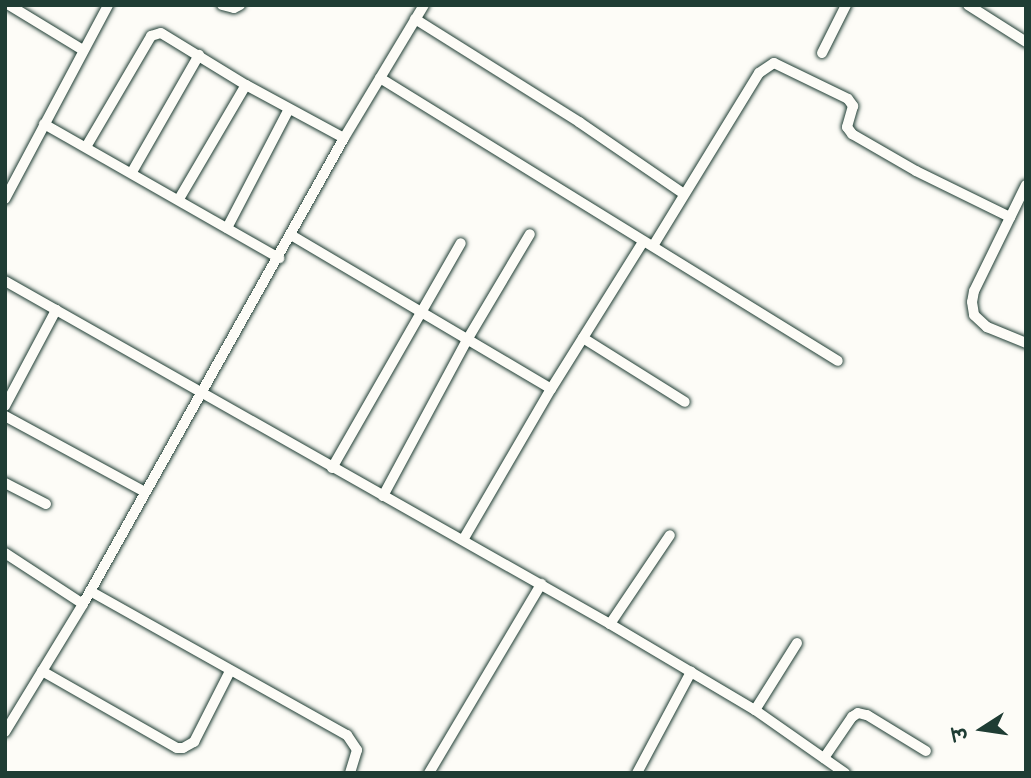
<!DOCTYPE html>
<meta charset="utf-8">
<style>
body{margin:0}
#map{position:relative;width:1031px;height:778px;overflow:hidden;background:#fdfcf7;font-family:"Balsamiq Sans","Playpen Sans Deva",sans-serif}
div>[style]{position:absolute}
[style*='--x']{left:calc(var(--x)*1px);top:calc(var(--y)*1px);width:calc(var(--w)*1px);rotate:calc(var(--a)*1deg)}
.roads{filter:drop-shadow(0 0 2px #1f3d34) drop-shadow(0 0 2px #1f3d34)}
.street>*{height:10px;margin:-5px;padding:0 5px;transform-origin:5px;border-radius:5px;background:#fdfcf7}
span{translate:-50% -50%;white-space:nowrap;text-align:center;line-height:1.15;-webkit-text-stroke:7px #fdfcf7;paint-order:stroke}
.frame{position:absolute;inset:0;border:7px solid #1f3d34;pointer-events:none}
.north{position:absolute;left:947px;top:694px;width:70px;height:70px;-webkit-text-stroke:5px #fdfcf7;paint-order:stroke;rotate:258deg;font-size:19px;font-weight:700;line-height:28px;text-align:center;color:#1f3d34}
.north::after{content:'';display:block;margin:auto;width:24px;height:32px;background:#1f3d34;clip-path:polygon(50% 0,100% 100%,50% 72%,0 100%)}
</style>
<div id="map">
<div class="roads">
<div class="street">
<i style="--x:9;--y:5;--w:87;--a:31.3"></i>
<i style="--x:222;--y:5;--w:12;--a:14"></i>
<i style="--x:234;--y:8;--w:7;--a:-27"></i>
<i style="--x:968;--y:5;--w:69;--a:32.5"></i>
<i style="--x:415;--y:19;--w:194;--a:32.1"></i>
<i style="--x:579;--y:122;--w:127;--a:34.4"></i>
<i style="--x:822;--y:53;--w:54;--a:-63.4"></i>
<i style="--x:380;--y:78;--w:538;--a:31.71"></i>
<i style="--x:44;--y:124;--w:271;--a:29.7"></i>
<i style="--x:86;--y:147;--w:129;--a:-59.6"></i>
<i style="--x:151;--y:36;--w:10;--a:-17"></i>
<i style="--x:161;--y:33;--w:100;--a:31.5"></i>
<i style="--x:246;--y:85;--w:111;--a:28.4"></i>
<i style="--x:132;--y:172;--w:135;--a:-60.2"></i>
<i style="--x:1026;--y:185;--w:118;--a:116.1"></i>
<i style="--x:974;--y:291;--w:11;--a:100"></i>
<i style="--x:972;--y:302;--w:13;--a:81"></i>
<i style="--x:974;--y:315;--w:18;--a:43"></i>
<i style="--x:987;--y:327;--w:42;--a:22.3"></i>
<i style="--x:5;--y:199;--w:220;--a:-62"></i>
<i style="--x:179;--y:199;--w:132;--a:-59.6"></i>
<i style="--x:227;--y:228;--w:134;--a:-62.5"></i>
<i style="--x:291;--y:235;--w:302;--a:30.6"></i>
<i style="--x:653;--y:246;--w:203;--a:-58.5"></i>
<i style="--x:759;--y:73;--w:18;--a:-34"></i>
<i style="--x:774;--y:63;--w:82;--a:25.9"></i>
<i style="--x:848;--y:99;--w:9;--a:54"></i>
<i style="--x:853;--y:106;--w:22;--a:106"></i>
<i style="--x:847;--y:127;--w:9;--a:54"></i>
<i style="--x:852;--y:134;--w:74;--a:30"></i>
<i style="--x:916;--y:171;--w:105;--a:26.1"></i>
<i style="--x:5;--y:281;--w:695;--a:29.55"></i>
<i style="--x:610;--y:624;--w:169;--a:30.7"></i>
<i style="--x:755;--y:710;--w:110;--a:35"></i>
<i style="--x:583;--y:338;--w:120;--a:32.1"></i>
<i style="--x:5;--y:406;--w:109;--a:-62"></i>
<i style="--x:5;--y:416;--w:159;--a:28.5"></i>
<i style="--x:332;--y:468;--w:259;--a:-60.2"></i>
<i style="--x:5;--y:483;--w:46;--a:27.1"></i>
<i style="--x:383;--y:496;--w:177;--a:-61.7"></i>
<i style="--x:467;--y:340;--w:123;--a:-59.3"></i>
<i style="--x:463;--y:540;--w:175;--a:-59.8"></i>
<i style="--x:551;--y:389;--w:173;--a:-58"></i>
<i style="--x:5;--y:553;--w:93;--a:33.2"></i>
<i style="--x:90;--y:591;--w:295;--a:29.3"></i>
<i style="--x:347;--y:735;--w:18;--a:56"></i>
<i style="--x:357;--y:750;--w:24;--a:107"></i>
<i style="--x:610;--y:624;--w:107;--a:-56"></i>
<i style="--x:42;--y:671;--w:155;--a:29.7"></i>
<i style="--x:177;--y:748;--w:6;--a:0"></i>
<i style="--x:183;--y:748;--w:13;--a:-29"></i>
<i style="--x:194;--y:742;--w:80;--a:-63.1"></i>
<i style="--x:755;--y:710;--w:79;--a:-57.9"></i>
<i style="--x:5;--y:732;--w:150;--a:-58.6"></i>
<i style="--x:83;--y:604;--w:534;--a:-60.75"></i>
<i style="--x:344;--y:138;--w:155;--a:-59"></i>
<i style="--x:824;--y:758;--w:50;--a:-55.7"></i>
<i style="--x:852;--y:717;--w:7;--a:-34"></i>
<i style="--x:858;--y:713;--w:9;--a:13"></i>
<i style="--x:867;--y:715;--w:69;--a:31.4"></i>
<i style="--x:429;--y:773;--w:220;--a:-59.3"></i>
<i style="--x:637;--y:773;--w:115;--a:-61.9"></i>
</div>
</div>
<div class="frame"></div>
<div class="north">उ</div>
</div>
